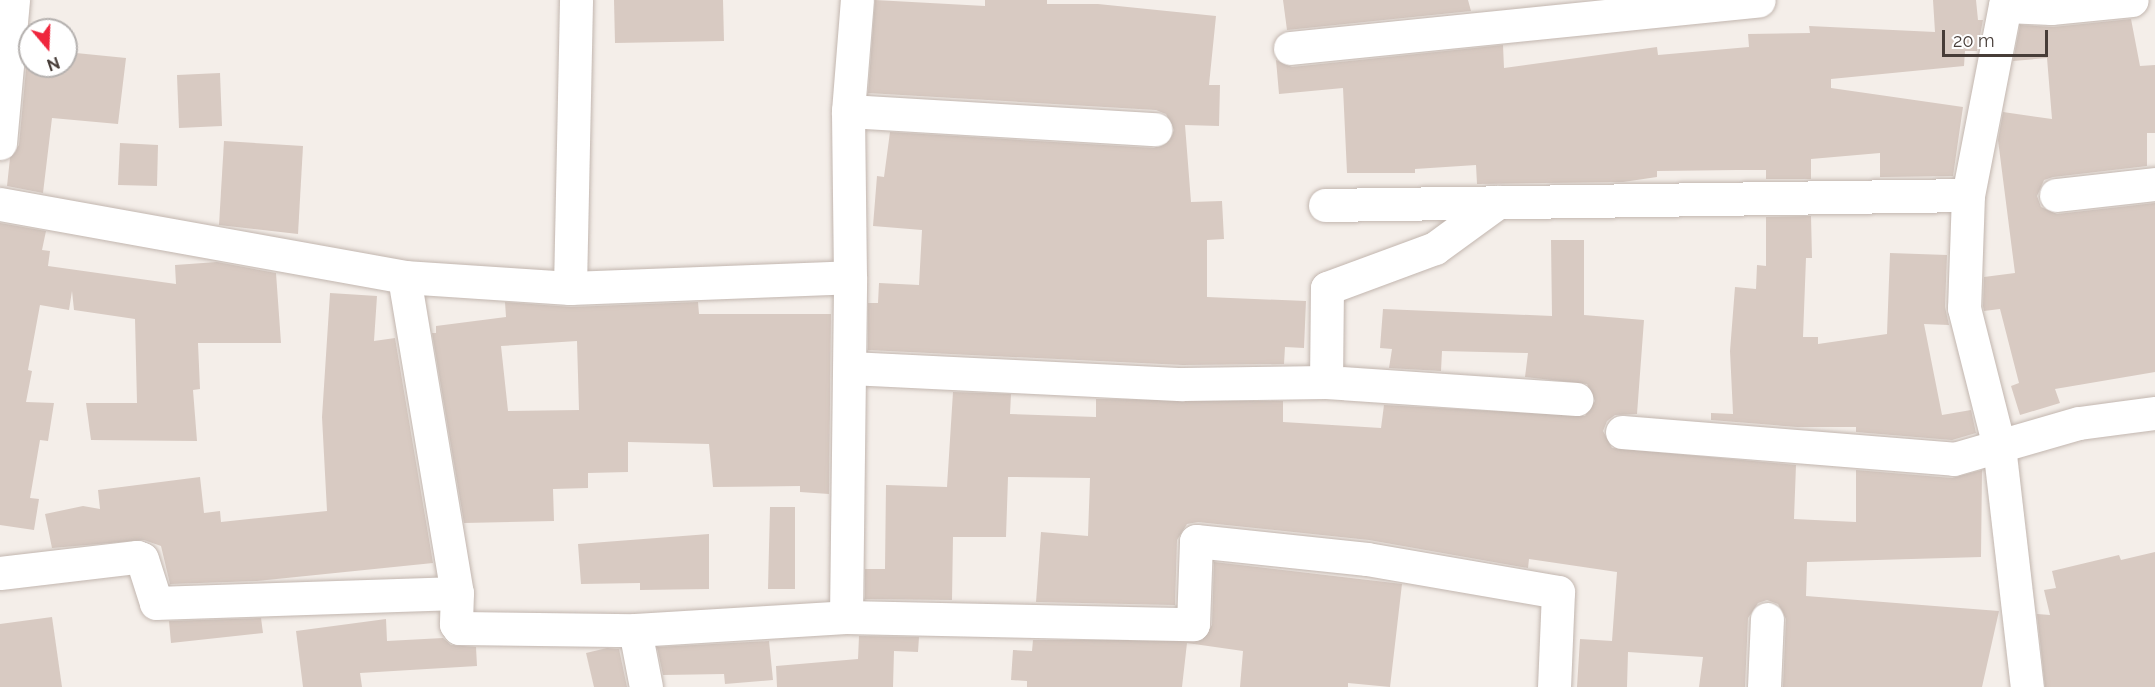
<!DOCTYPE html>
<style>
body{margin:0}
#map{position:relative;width:2155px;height:687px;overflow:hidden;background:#f4eee9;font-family:Raleway,sans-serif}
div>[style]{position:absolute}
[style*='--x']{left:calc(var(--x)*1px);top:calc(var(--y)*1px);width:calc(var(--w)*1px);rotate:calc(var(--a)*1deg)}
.building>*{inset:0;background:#d8cac2}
.roads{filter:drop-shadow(0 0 2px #c2b6af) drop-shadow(0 0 2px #c2b6af)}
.minor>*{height:33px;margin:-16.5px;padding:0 16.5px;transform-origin:16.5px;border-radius:16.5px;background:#fff}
span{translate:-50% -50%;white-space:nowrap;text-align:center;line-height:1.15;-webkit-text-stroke:5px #fff;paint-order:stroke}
.north{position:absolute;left:18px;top:18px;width:60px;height:60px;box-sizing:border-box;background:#fff;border:2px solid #b5b1af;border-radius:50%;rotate:161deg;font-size:16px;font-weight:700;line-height:24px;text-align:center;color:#473d38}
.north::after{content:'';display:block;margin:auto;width:21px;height:27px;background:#ef253c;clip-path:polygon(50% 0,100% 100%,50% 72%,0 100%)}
.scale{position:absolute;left:1942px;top:30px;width:106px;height:27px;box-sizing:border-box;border:3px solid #473d38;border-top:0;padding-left:8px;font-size:18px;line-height:21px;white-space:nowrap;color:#473d38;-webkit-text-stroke:4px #fff;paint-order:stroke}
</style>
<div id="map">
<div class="building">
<i style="clip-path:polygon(614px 0,723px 0,724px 41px,615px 43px)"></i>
<i style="clip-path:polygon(875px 0,985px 6px,985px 0,1047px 0,1047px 4px,1098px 4px,1216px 16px,1209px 85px,1220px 85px,1219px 126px,1185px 125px,1191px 202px,1222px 201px,1224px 239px,1207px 240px,1207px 297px,1306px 301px,1304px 348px,1285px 347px,1284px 364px,1183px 365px,868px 350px,868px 303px,878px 303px,879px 283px,919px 285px,922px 230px,873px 226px,877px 176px,884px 177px,890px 132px,1154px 148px,1170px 140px,1174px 130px,1166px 114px,1156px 110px,868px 93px)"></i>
<i style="clip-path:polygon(1283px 0,1468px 0,1471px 11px,1287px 30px)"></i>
<i style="clip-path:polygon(1933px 0,1976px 0,1978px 20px,1983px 20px,1977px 51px,1965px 51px,1964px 66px,1831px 79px,1831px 88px,1963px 107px,1953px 176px,1880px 177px,1880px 153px,1811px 159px,1811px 179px,1766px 179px,1766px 170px,1737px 170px,1657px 171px,1657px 177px,1623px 182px,1477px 184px,1476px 165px,1415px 169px,1415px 173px,1347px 173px,1343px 88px,1279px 94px,1276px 60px,1292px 67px,1503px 45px,1504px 68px,1657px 47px,1658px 55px,1749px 47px,1748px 34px,1810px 33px,1809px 26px,1935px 32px)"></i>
<i style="clip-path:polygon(2131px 19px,2140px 66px,2155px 65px,2155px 133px,2147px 133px,2147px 166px,2053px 177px,2044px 180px,2037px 196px,2041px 207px,2057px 214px,2155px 203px,2155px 372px,2055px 389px,2060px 403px,2020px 415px,2011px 386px,2019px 383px,2000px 309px,1984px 311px,1983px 306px,1984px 277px,2015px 273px,1998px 140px,2003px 112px,2052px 119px,2047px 58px,2013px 61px,2020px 25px,2053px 27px)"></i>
<i style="clip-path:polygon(28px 48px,30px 66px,66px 66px,66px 52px,126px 58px,118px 124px,52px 118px,43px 193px,7px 186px,10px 158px,19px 145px)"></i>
<i style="clip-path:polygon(220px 73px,222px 126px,179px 128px,177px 75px)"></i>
<i style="clip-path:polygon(224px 141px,303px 146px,298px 234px,219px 225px)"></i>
<i style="clip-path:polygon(120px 143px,158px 145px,157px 186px,118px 185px)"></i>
<i style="clip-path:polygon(1811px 216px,1812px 258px,1806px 258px,1803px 337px,1818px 337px,1818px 344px,1887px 334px,1890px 253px,1947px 255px,1945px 307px,1949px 325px,1924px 324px,1942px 415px,1971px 410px,1976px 433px,1952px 440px,1856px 432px,1856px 427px,1797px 427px,1711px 420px,1711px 413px,1733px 414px,1730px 351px,1735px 287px,1756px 289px,1757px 265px,1766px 266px,1766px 217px)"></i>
<i style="clip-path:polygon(0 223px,46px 231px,42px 250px,50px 251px,48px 266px,176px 284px,175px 265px,217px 262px,276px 273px,281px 343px,198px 343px,200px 389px,193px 390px,197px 441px,91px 440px,86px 403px,137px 403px,135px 319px,74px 310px,72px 291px,69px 310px,40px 305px,28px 370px,32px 371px,26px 402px,54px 403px,48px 441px,40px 440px,30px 498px,39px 499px,34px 530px,0 525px)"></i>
<i style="clip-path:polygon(1551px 240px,1584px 240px,1584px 315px,1644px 320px,1637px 414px,1615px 415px,1607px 421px,1603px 431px,1612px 448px,1796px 465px,1794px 519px,1856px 522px,1856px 470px,1952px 478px,1982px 470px,1981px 557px,1807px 562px,1806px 596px,1999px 611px,1982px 687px,1783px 687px,1786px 619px,1778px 604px,1767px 600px,1758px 603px,1748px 618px,1745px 687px,1699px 687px,1703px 657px,1628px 652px,1627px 687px,1577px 687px,1580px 639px,1612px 641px,1617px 572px,1529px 559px,1528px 568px,1369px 540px,1198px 522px,1187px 524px,1177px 540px,1175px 605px,1036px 602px,1041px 532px,1088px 536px,1090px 478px,1008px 477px,1006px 537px,953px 537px,952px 600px,865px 599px,865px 569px,885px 569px,886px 485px,947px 487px,953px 392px,1011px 394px,1010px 414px,1096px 417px,1096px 399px,1283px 401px,1283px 422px,1381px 428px,1384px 405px,1585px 416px,1595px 401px,1587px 384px,1525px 377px,1528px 353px,1442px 351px,1441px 371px,1389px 368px,1392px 349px,1380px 348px,1383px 309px,1552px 316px)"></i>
<i style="clip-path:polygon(330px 293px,377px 296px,374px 341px,395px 338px,433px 563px,257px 581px,170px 584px,161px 546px,144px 540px,52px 548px,45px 514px,83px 506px,100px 509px,98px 490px,200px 477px,204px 513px,220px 511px,221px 522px,327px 511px,322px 417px)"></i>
<i style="clip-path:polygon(evenodd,505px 302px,571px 307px,698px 302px,699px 314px,831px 314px,829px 494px,800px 492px,800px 486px,713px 487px,709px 444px,628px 442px,628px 472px,588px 473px,588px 488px,553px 489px,554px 521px,464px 523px,432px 333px,436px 333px,436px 326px,506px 317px,505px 302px,577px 341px,579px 410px,508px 411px,501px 346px,577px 341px)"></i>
<i style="clip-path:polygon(770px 507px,795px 507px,795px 589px,768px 589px)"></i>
<i style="clip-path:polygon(709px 534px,709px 589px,640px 590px,640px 583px,581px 584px,578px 544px)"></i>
<i style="clip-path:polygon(2155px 552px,2155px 687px,2045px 687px,2037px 614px,2050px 615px,2044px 590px,2056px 588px,2052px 571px,2119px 555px,2121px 560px)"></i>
<i style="clip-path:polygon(1214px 562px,1402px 584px,1390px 687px,1348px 683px,1348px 687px,1240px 687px,1243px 651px,1187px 643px,1182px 687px,1027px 687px,1027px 681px,1011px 680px,1013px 650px,1032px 651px,1033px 640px,1202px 640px,1212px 625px)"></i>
<i style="clip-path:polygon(52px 617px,62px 687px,0 687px,0 624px)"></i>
<i style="clip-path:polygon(261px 618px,263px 633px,171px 643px,169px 621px)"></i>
<i style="clip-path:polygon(386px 619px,387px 641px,443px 638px,451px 645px,476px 647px,477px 666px,360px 673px,362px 687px,303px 687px,296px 631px)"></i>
<i style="clip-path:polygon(859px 636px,919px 637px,918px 652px,894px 651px,893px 687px,777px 687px,776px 666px,858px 659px)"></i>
<i style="clip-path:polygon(769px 641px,773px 680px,725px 684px,724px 674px,663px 675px,657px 647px)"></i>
<i style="clip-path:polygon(607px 648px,619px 649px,627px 687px,594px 687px,586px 653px)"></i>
</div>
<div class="roads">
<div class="minor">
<i style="--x:2006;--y:0;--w:199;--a:101"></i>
<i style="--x:1968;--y:195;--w:113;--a:92"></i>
<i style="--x:1964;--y:308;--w:142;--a:75.8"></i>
<i style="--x:1999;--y:446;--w:243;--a:83.4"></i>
<i style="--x:2005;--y:6;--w:46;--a:2.5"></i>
<i style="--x:2051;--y:8;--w:81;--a:-5.6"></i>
<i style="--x:1290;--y:48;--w:471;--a:-5.8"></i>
<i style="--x:848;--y:111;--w:308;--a:3.4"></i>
<i style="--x:0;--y:143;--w:144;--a:-84.8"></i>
<i style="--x:2056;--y:195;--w:100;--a:-6.3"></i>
<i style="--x:0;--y:204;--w:411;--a:10.2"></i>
<i style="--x:404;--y:277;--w:166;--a:3.8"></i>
<i style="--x:570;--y:288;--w:280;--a:-2.2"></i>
<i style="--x:1325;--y:205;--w:643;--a:-0.89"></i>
<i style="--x:404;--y:277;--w:320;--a:80.5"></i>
<i style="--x:457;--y:593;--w:31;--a:92"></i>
<i style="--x:456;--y:624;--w:5;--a:53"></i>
<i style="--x:459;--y:628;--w:176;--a:0.7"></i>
<i style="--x:635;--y:630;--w:58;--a:79.1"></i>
<i style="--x:570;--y:288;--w:288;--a:-88.8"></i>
<i style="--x:850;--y:368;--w:333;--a:2.8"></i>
<i style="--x:1183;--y:384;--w:143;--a:-0.8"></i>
<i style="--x:1326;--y:382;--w:251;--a:3.9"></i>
<i style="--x:1326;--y:382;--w:94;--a:-89.4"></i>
<i style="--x:1327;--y:288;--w:115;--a:-20.3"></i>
<i style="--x:1435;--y:248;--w:78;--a:-36.1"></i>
<i style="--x:1622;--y:432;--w:333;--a:4.6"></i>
<i style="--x:1954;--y:459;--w:130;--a:-16.1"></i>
<i style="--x:2079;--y:423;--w:77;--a:-7.5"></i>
<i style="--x:0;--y:573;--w:138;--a:-6.7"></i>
<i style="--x:137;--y:557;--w:5;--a:22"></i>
<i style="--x:142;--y:559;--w:46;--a:72.3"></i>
<i style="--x:156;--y:603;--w:301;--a:-1.9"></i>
<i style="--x:846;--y:617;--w:340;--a:-89.3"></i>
<i style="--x:850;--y:277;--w:166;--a:-90.7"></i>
<i style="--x:848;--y:111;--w:111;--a:-85.4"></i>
<i style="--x:635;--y:630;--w:211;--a:-3.5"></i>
<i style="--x:846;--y:617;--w:347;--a:1.2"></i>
<i style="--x:1193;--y:624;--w:83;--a:-87.9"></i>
<i style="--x:1196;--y:541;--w:172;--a:6"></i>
<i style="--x:1367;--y:559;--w:194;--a:9.8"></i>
<i style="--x:1558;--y:592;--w:95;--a:92.4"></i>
<i style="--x:1764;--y:687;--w:68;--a:-87.5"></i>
</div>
</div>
<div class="north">N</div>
<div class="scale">20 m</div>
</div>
